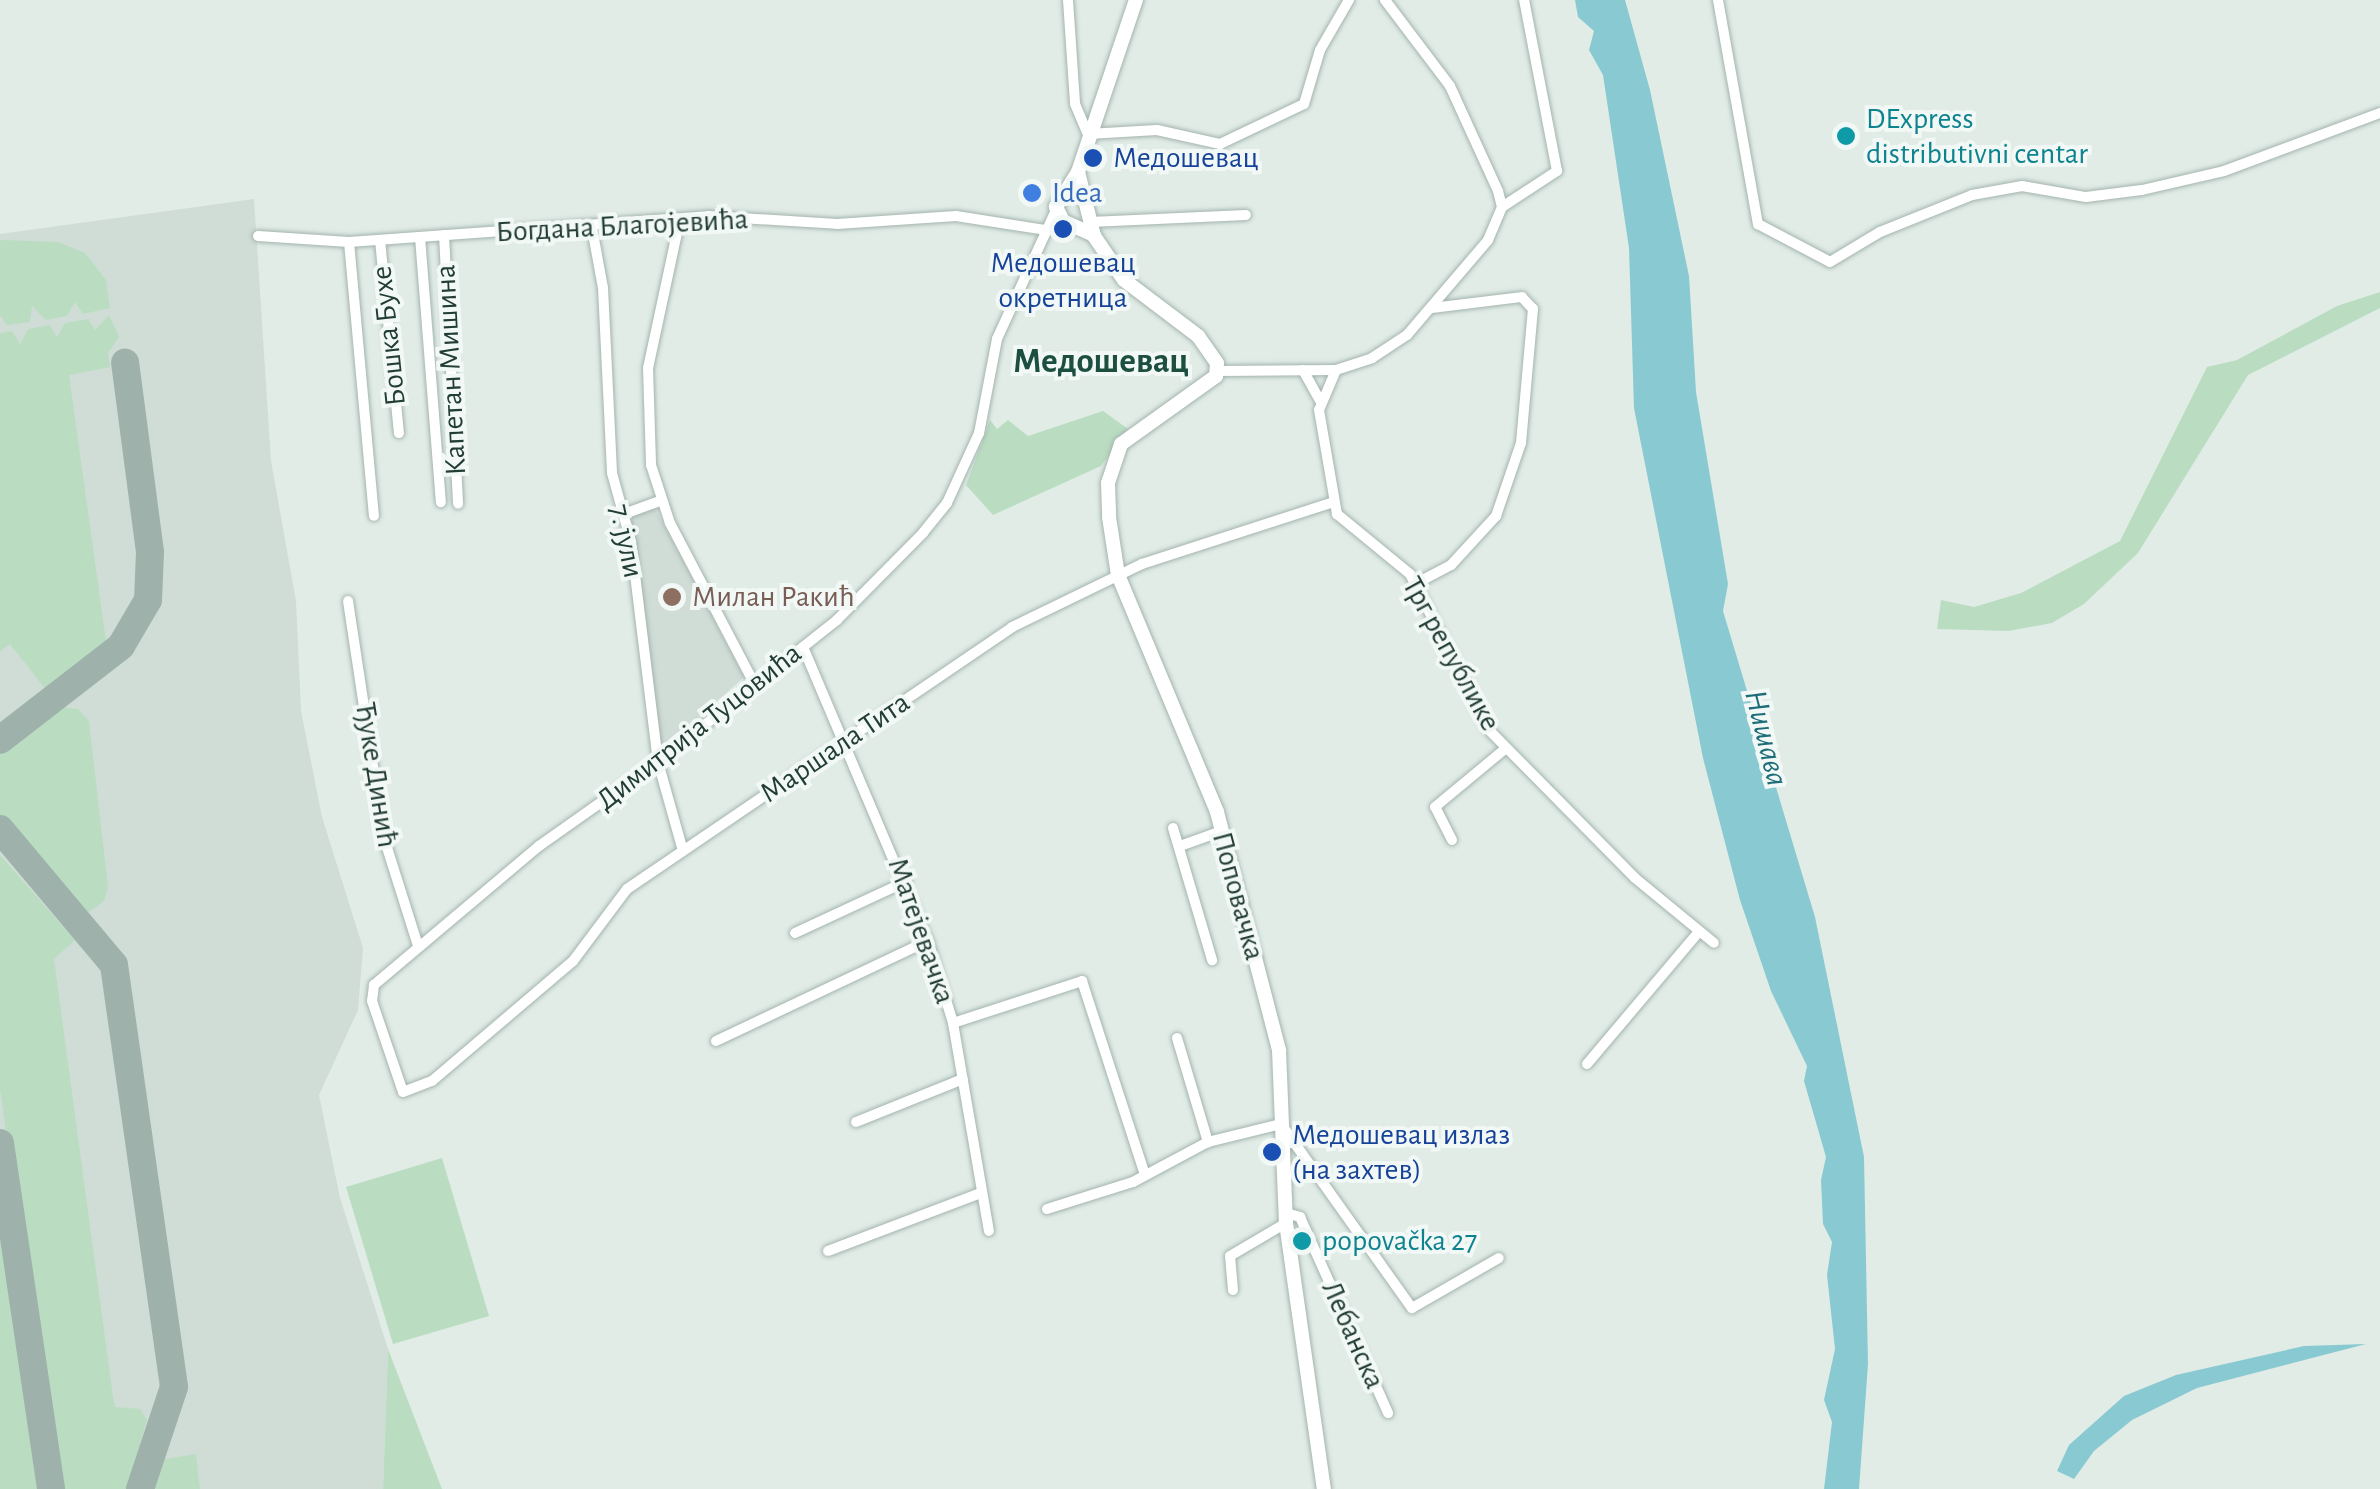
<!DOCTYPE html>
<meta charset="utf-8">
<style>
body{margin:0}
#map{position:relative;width:2380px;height:1489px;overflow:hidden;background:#e1ece7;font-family:"Alegreya Sans",sans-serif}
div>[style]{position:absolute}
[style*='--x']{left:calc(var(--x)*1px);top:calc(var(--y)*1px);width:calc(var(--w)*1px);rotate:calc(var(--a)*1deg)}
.built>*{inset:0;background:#d0dcd6}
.green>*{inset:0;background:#baddc2}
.water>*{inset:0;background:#89c9d1}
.taxiway>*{height:28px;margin:-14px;padding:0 14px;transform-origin:14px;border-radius:14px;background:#9eb2ab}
.roads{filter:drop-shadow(0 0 2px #a4b4ae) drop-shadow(0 0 2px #a4b4ae)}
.street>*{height:10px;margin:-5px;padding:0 5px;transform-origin:5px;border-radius:5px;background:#fff}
.secondary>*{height:14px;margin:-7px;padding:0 7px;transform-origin:7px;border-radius:7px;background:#fff}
.dots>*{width:28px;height:28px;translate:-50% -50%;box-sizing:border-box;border:5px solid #f2f8f5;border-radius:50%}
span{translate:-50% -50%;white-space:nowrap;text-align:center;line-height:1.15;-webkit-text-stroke:8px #f2f8f5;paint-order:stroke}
.culture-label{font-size:30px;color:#0d838f}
.left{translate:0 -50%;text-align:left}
.transit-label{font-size:30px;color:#164399}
.shop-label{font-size:30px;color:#366cbe}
.street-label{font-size:30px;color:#223d34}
.education-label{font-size:30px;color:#785e54}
.water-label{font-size:32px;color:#1c6d79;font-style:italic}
.quarter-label{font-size:35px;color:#1d4f41;font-weight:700}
</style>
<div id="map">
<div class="built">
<i style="clip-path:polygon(254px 199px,271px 461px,296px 601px,301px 711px,322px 817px,363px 948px,358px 1010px,319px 1095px,340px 1198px,388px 1349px,383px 1489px,0 1489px,0 234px)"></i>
<i style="clip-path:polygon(655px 508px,744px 677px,668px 745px,661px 744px,631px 517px)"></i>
</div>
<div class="green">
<i style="clip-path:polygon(0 240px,58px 242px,85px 253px,106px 280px,110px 308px,83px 314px,75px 302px,67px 316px,46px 320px,32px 306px,30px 322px,7px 325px,0 315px)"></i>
<i style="clip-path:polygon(2380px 292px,2380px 308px,2248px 375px,2138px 553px,2084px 604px,2052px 623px,2008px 631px,1937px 629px,1941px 600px,1974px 607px,2021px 593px,2120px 541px,2207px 367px,2237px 360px,2337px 306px)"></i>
<i style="clip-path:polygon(109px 315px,119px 337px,108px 353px,110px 367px,69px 375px,106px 641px,47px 691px,10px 644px,0 651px,0 333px,12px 331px,20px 344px,28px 329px,50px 325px,57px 337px,65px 323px,88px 319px,95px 330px)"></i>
<i style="clip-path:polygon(1103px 411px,1128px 429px,1101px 466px,993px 515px,966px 485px,990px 420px,997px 429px,1008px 420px,1028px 436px)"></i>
<i style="clip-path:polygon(59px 707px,78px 709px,89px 721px,108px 887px,104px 901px,89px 912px,76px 909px,0 824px,0 753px)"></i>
<i style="clip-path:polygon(0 855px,75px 940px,54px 959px,113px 1397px,115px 1407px,140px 1409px,147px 1420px,127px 1489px,56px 1489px,0 1089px)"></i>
<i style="clip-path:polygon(442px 1158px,489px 1316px,393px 1344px,346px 1187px)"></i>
<i style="clip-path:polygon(0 1219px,38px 1489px,0 1489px)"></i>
<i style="clip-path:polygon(388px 1349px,442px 1489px,383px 1489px)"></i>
<i style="clip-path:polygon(196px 1454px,200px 1489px,148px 1489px,160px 1460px)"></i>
</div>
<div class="water">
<i style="clip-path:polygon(1575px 0,1625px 0,1650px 90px,1689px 276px,1696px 392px,1728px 584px,1723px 611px,1815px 917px,1864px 1157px,1868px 1364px,1859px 1489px,1824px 1489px,1832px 1422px,1824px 1400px,1835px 1349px,1827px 1275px,1832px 1242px,1823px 1224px,1821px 1180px,1826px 1157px,1804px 1081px,1807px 1066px,1771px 991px,1740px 900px,1703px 758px,1634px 408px,1629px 248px,1603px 75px,1589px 50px,1594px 31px,1578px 17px)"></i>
<i style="clip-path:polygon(2366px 1344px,2197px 1388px,2132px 1420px,2094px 1451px,2074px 1479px,2057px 1471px,2069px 1445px,2124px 1396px,2176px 1375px,2304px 1346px)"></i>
</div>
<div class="taxiway">
<i style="--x:0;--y:740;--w:153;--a:-37.8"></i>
<i style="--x:121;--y:646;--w:53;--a:-59.6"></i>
<i style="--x:148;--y:600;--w:48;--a:-87.6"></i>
<i style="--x:150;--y:552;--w:191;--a:-97.5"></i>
<i style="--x:0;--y:829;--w:177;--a:50"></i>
<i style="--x:114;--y:965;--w:426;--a:81.9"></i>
<i style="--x:174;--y:1387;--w:108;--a:108.4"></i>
<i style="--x:0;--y:1143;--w:350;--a:81.6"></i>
</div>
<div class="roads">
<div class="street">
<i style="--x:1068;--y:0;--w:104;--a:86.1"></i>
<i style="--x:1075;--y:104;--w:33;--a:67"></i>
<i style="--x:1088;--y:134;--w:69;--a:-3.3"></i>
<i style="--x:1157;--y:130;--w:65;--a:12.5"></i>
<i style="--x:1220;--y:144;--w:93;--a:-25.5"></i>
<i style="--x:1304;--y:104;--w:56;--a:-73.5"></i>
<i style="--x:1320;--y:50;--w:58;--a:-59.9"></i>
<i style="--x:1718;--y:0;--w:228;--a:79.9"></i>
<i style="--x:1758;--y:224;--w:81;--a:27.8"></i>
<i style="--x:1830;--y:262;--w:58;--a:-31"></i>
<i style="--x:1880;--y:232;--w:99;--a:-21.9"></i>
<i style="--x:1972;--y:195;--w:51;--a:-10.2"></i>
<i style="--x:2022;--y:186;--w:65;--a:9.8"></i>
<i style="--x:2086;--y:197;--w:56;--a:-7.1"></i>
<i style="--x:2142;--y:190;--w:84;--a:-13"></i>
<i style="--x:2224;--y:171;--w:166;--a:-20.4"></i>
<i style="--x:1502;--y:207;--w:66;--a:-33.2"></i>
<i style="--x:1557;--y:171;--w:174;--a:-100.9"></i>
<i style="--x:1056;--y:210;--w:142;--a:114.6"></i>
<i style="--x:997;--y:339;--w:96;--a:100.8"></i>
<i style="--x:979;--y:433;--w:77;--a:114.6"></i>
<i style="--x:947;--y:503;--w:38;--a:129"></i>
<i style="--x:923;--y:533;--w:122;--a:134.7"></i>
<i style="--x:837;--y:620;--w:228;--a:141.6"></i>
<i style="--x:658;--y:762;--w:146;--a:144.8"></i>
<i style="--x:539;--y:846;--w:216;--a:139.9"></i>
<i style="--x:374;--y:985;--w:16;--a:97"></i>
<i style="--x:372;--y:1001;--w:96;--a:71.2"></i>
<i style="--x:403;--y:1092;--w:31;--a:-21"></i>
<i style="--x:432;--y:1081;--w:185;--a:-40.4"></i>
<i style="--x:573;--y:961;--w:90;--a:-53.1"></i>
<i style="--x:627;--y:889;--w:466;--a:-34.2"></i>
<i style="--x:1012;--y:627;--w:144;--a:-25.9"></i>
<i style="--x:1142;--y:564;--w:199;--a:-17.9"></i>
<i style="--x:680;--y:219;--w:152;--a:102.1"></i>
<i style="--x:648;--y:368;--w:97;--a:88.2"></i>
<i style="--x:651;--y:465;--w:61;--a:71.9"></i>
<i style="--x:670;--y:523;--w:183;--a:62.3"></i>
<i style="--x:1090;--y:222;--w:156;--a:-2.6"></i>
<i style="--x:592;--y:228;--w:61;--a:79.6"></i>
<i style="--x:603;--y:288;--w:185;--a:87.2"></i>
<i style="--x:612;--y:473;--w:72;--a:74.6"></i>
<i style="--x:631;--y:542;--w:222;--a:83"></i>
<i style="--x:658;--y:762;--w:92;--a:74.3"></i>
<i style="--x:444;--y:235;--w:269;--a:87"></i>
<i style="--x:258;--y:236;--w:91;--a:3.8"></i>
<i style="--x:349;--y:242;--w:360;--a:-4.1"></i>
<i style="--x:708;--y:216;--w:129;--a:3.5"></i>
<i style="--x:837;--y:224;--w:119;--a:-3.8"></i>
<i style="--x:956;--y:216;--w:90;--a:8.9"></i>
<i style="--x:420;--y:237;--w:266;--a:85.5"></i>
<i style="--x:380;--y:240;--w:194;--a:84.4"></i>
<i style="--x:349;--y:242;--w:275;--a:84.8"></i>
<i style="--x:1303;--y:370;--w:35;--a:61"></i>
<i style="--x:1336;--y:370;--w:43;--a:113"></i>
<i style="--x:1319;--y:410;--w:106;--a:80.2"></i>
<i style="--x:1337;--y:514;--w:94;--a:39.4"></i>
<i style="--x:1410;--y:574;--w:175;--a:63.1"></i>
<i style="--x:1489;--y:730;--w:208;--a:45.4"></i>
<i style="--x:1635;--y:878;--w:102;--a:39.4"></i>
<i style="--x:1219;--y:371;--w:117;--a:-0.5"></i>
<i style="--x:1336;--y:370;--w:38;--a:-18"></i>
<i style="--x:1372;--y:358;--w:42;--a:-33.3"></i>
<i style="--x:1407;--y:335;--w:125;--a:-49.5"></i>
<i style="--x:1488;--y:240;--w:36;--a:-67"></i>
<i style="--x:1502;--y:207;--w:16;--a:-104"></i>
<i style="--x:1498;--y:191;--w:115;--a:-114.6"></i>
<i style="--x:1450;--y:86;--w:108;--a:-127.1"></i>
<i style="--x:624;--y:514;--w:38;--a:-20"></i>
<i style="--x:1415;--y:584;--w:41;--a:-27.8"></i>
<i style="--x:1451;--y:565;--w:67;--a:-47.4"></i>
<i style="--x:1496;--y:516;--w:77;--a:-71.1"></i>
<i style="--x:1521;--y:443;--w:135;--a:-84.9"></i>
<i style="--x:1533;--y:309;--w:16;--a:-133"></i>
<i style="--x:1522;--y:297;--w:90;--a:173"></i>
<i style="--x:348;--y:601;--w:240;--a:81.4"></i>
<i style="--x:384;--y:838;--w:113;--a:72.5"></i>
<i style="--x:803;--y:647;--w:319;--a:67"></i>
<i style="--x:928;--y:941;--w:86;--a:73"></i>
<i style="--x:953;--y:1023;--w:211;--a:80.2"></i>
<i style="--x:1173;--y:828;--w:138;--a:73.5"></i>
<i style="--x:1452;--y:840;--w:37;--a:-117"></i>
<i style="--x:1435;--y:807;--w:92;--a:-39.7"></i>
<i style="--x:1180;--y:846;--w:45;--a:-19.7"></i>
<i style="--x:795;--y:933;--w:123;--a:-24.9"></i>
<i style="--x:953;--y:1023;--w:136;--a:-18"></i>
<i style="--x:1082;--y:981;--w:204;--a:72"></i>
<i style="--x:1177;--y:1038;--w:109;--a:73.4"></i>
<i style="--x:716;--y:1041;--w:234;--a:-25.3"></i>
<i style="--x:1587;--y:1064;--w:170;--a:-49.8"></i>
<i style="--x:856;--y:1122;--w:115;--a:-21.9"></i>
<i style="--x:1047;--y:1209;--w:90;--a:-17.4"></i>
<i style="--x:1133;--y:1182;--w:85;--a:-28.1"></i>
<i style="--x:1208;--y:1142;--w:75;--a:-13.9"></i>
<i style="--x:1281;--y:1124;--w:226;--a:54.6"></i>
<i style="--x:1412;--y:1308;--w:100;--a:-29.9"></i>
<i style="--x:1286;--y:1213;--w:15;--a:16"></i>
<i style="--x:1300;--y:1217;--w:215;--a:65.8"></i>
<i style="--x:828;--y:1251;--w:164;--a:-20.8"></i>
<i style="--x:1233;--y:1290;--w:34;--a:-95"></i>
<i style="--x:1230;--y:1256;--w:65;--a:-30.5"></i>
</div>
<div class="secondary">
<i style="--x:1078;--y:172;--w:66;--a:76"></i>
<i style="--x:1094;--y:236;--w:53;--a:55.7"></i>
<i style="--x:1124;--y:280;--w:93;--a:37.1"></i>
<i style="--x:1198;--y:336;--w:33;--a:55"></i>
<i style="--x:1217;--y:363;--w:13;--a:94"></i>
<i style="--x:1216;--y:376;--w:117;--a:144.4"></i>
<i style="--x:1121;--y:444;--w:41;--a:108.4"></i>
<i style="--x:1108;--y:483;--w:34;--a:88"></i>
<i style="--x:1109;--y:517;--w:59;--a:81.2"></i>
<i style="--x:1118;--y:575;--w:257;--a:67.3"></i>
<i style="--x:1217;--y:812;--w:246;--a:75.4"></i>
<i style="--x:1279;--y:1050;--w:173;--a:87.7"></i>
<i style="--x:1286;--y:1223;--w:269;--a:81.9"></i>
<i style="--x:1094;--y:235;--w:34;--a:-156"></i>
<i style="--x:1063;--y:221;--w:16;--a:-117"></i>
<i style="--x:1056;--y:207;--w:41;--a:-57.8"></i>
<i style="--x:1078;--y:172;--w:182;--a:-71.4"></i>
</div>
</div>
<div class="dots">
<i style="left:1846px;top:136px;background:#0f9aa8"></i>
<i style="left:1093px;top:158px;background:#1a4fb4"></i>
<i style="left:1032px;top:193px;background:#3f7fe0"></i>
<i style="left:1063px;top:229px;background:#1a4fb4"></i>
<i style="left:672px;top:597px;background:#8d6e63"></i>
<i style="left:1272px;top:1152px;background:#1a4fb4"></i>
<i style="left:1302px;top:1241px;background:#0f9aa8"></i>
</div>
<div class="culture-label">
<span class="left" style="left:1866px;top:136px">DExpress<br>distributivni centar</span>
<span class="left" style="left:1322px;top:1241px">popovačka 27</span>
</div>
<div class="transit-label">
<span class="left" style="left:1113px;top:158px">Медошевац</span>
<span style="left:1063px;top:280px">Медошевац<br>окретница</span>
<span class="left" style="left:1292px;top:1152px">Медошевац излаз<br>(на захтев)</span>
</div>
<div class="shop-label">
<span class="left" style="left:1052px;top:193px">Idea</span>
</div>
<div class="street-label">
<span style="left:622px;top:226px;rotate:-3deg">Богдана Благојевића</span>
<span style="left:389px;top:336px;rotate:-96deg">Бошка Бухе</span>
<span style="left:451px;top:370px;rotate:-93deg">Капетан Мишина</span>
<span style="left:626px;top:541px;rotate:78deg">7. јули</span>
<span style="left:1451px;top:654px;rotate:61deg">Трг републике</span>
<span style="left:699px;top:727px;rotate:-38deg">Димитрија Туцовића</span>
<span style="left:835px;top:748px;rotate:-34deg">Маршала Тита</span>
<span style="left:376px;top:775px;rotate:81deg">Ђуке Динић</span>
<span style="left:1238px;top:896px;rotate:75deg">Поповачка</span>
<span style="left:921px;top:931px;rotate:71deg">Матејевачка</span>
<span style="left:1353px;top:1335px;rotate:66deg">Лебанска</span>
</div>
<div class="education-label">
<span class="left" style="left:692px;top:597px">Милан Ракић</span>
</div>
<div class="water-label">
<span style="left:1766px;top:738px;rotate:76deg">Нишава</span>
</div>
<div class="quarter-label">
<span style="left:1101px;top:362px">Медошевац</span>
</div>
</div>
